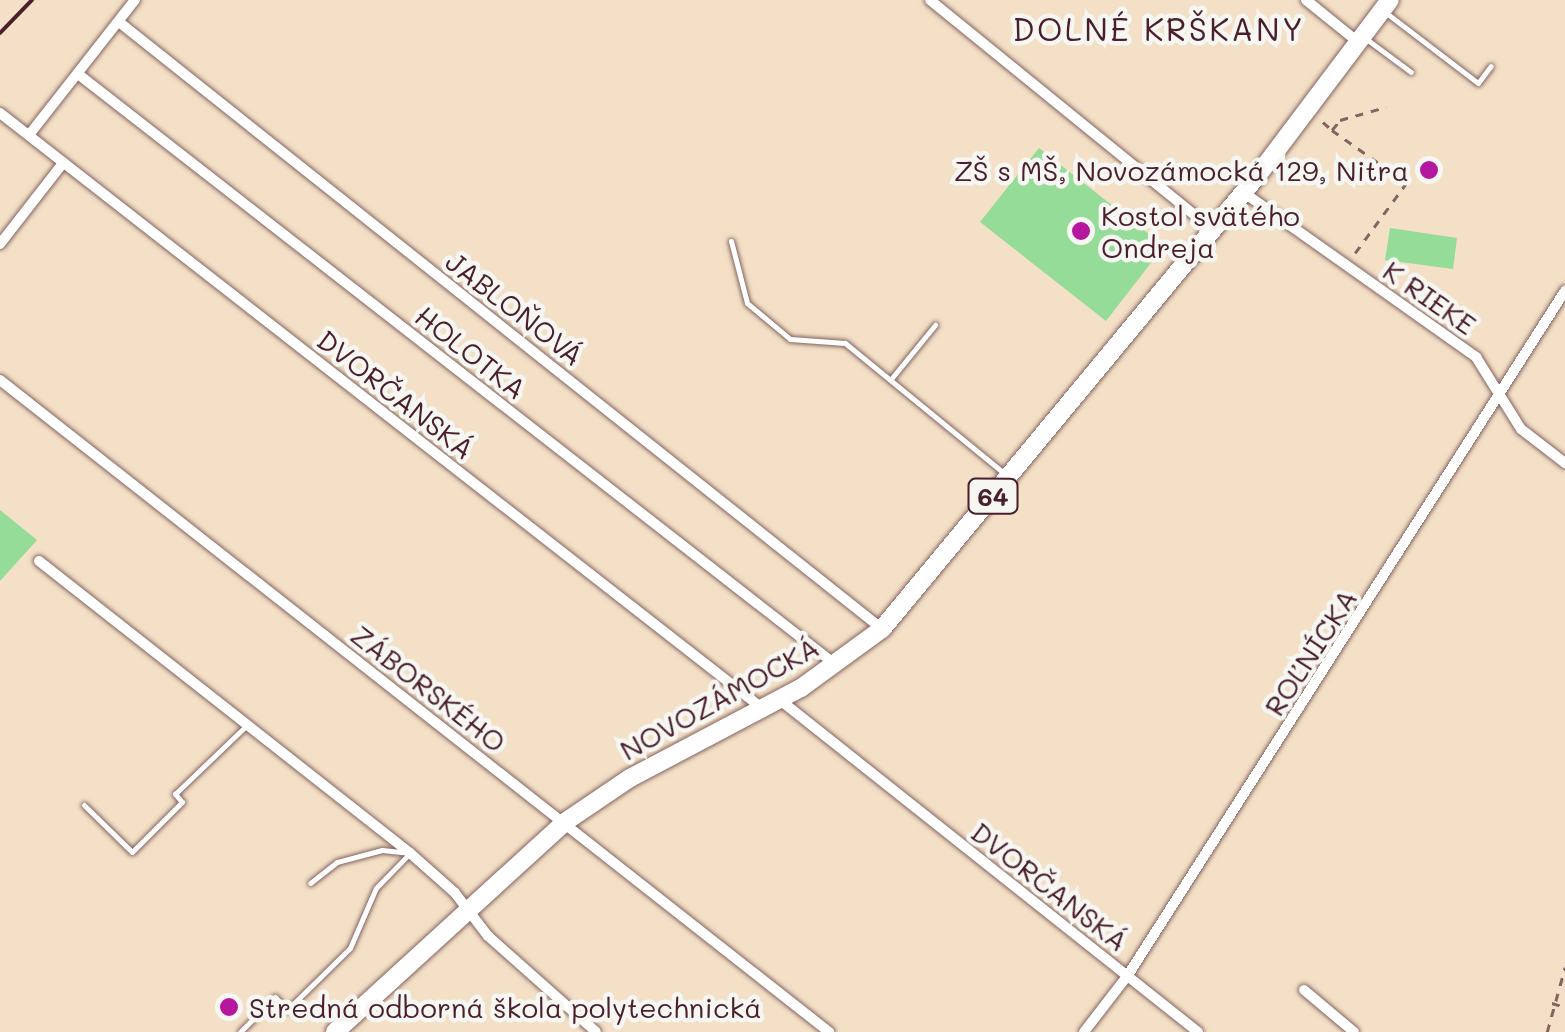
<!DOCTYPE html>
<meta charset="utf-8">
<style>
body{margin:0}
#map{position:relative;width:1565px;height:1032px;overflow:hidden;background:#f3e0c6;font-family:Mali,sans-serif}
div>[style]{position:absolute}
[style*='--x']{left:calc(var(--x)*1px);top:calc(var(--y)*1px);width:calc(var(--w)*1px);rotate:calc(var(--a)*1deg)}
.green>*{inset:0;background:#94dc97}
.path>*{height:2.5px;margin-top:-1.25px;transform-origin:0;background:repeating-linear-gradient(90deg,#856361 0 8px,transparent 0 16px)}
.roads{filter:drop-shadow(0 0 2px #856361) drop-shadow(0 0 2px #856361)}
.service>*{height:5px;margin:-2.5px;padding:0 2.5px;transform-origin:2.5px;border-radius:2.5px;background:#fff}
.minor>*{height:10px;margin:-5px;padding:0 5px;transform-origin:5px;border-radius:5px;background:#fff}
.primary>*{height:18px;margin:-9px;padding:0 9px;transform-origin:9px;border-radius:9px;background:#fff}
.rail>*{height:4px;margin:-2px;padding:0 2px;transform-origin:2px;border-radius:2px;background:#4a1f2b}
.dots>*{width:28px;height:28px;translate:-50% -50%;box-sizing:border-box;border:5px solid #f6f6f2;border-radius:50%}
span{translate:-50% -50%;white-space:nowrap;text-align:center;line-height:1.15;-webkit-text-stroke:9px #f6f6f2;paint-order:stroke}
.shield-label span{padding:2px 8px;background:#f6f6f2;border:2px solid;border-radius:8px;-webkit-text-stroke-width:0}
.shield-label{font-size:25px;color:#4a1f2b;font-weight:700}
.poi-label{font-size:28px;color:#4a1f2b}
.right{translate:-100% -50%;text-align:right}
.left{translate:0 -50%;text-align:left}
.street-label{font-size:28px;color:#4a1f2b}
.quarter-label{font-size:32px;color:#4a1f2b;letter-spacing:2.5px}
</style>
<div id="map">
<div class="green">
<i style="clip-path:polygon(1039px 148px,1164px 246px,1106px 321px,980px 222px)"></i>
<i style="clip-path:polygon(1390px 228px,1457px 238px,1453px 269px,1385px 260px)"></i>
<i style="clip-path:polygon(0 510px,37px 540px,0 581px)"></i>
</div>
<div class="path">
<i style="--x:1323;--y:122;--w:12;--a:42"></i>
<i style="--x:1332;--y:130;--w:13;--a:-51"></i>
<i style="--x:1340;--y:120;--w:48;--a:-15.8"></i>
<i style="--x:1332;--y:130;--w:88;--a:35.3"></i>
<i style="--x:1355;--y:253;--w:93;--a:-53.7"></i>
<i style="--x:1552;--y:1003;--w:14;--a:17"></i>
<i style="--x:1547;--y:1032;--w:67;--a:-74.5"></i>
</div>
<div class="roads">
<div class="service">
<i style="--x:1385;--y:12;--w:117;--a:37.4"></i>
<i style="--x:1478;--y:83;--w:21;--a:-53"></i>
<i style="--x:1365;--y:38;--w:57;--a:36.5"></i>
<i style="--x:731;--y:241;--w:64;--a:75.5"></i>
<i style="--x:747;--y:303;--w:56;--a:39.9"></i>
<i style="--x:790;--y:339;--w:55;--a:4.2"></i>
<i style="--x:845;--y:343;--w:208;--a:39.3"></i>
<i style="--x:891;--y:379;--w:70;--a:-50.8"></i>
<i style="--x:84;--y:805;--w:67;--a:44.4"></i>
<i style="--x:132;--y:852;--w:71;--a:-45"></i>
<i style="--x:182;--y:802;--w:11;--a:-131"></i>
<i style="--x:175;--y:794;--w:100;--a:-43.8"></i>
<i style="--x:240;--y:1032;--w:49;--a:-45"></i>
<i style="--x:275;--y:997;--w:18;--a:47"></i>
<i style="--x:287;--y:1010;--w:88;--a:-44.5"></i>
<i style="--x:350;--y:948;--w:65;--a:-66.6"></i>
<i style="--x:376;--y:888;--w:49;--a:-45.8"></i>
<i style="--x:410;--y:853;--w:28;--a:-174"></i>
<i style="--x:382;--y:850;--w:47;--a:165.1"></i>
<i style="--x:337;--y:862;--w:34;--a:142"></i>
</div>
<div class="minor">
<i style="--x:930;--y:0;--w:363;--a:39.1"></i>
<i style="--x:1306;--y:0;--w:67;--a:38.9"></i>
<i style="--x:119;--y:22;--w:975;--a:38.5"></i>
<i style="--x:78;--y:74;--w:961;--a:37.94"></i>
<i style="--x:0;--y:113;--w:968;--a:37.99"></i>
<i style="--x:29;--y:135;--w:172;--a:-51.9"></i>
<i style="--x:1243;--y:192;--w:286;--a:35.3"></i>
<i style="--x:1476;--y:357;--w:85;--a:58"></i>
<i style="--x:1521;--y:429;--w:56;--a:37.7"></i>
<i style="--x:0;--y:244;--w:103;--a:-52.1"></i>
<i style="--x:0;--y:380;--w:1055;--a:38.18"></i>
<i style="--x:39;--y:561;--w:472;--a:38.2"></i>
<i style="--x:410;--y:853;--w:60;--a:41.6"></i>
<i style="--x:455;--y:893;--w:54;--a:52.5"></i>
<i style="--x:488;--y:936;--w:144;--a:41.6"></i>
<i style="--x:780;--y:700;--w:534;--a:38.46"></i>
<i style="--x:1304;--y:990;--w:65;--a:40"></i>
<i style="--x:1084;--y:1032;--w:72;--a:-52.3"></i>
<i style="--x:1128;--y:975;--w:812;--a:-57.43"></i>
</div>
<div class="primary">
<i style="--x:335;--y:1032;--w:311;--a:-42.4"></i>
<i style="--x:565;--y:822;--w:78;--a:-34.1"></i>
<i style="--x:630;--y:778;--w:193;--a:-27.8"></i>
<i style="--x:801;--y:688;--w:100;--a:-36.1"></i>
<i style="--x:882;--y:629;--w:589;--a:-50.37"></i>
<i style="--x:1258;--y:175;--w:219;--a:-53"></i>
</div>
</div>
<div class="rail">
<i style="--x:0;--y:33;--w:46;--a:-45.9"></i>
</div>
<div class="dots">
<i style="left:1429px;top:170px;background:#b5179e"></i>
<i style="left:1081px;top:231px;background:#b5179e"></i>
<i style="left:229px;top:1007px;background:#b5179e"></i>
</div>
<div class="shield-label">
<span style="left:993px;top:496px">64</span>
</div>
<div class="poi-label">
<span class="right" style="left:1409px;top:170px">ZŠ s MŠ, Novozámocká 129, Nitra</span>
<span class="left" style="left:1101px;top:231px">Kostol svätého<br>Ondreja</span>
<span class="left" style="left:249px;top:1007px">Stredná odborná škola polytechnická</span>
</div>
<div class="street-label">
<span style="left:1430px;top:297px;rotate:35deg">K RIEKE</span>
<span style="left:515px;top:308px;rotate:38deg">JABLOŇOVÁ</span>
<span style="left:471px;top:352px;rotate:38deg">HOLOTKA</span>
<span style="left:396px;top:394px;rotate:38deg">DVORČANSKÁ</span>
<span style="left:1310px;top:652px;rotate:-57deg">ROĽNÍCKA</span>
<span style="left:429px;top:688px;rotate:38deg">ZÁBORSKÉHO</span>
<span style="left:719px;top:698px;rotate:-29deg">NOVOZÁMOCKÁ</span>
<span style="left:1050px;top:886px;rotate:38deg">DVORČANSKÁ</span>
</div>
<div class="quarter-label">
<span style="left:1159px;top:28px">DOLNÉ KRŠKANY</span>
</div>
</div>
